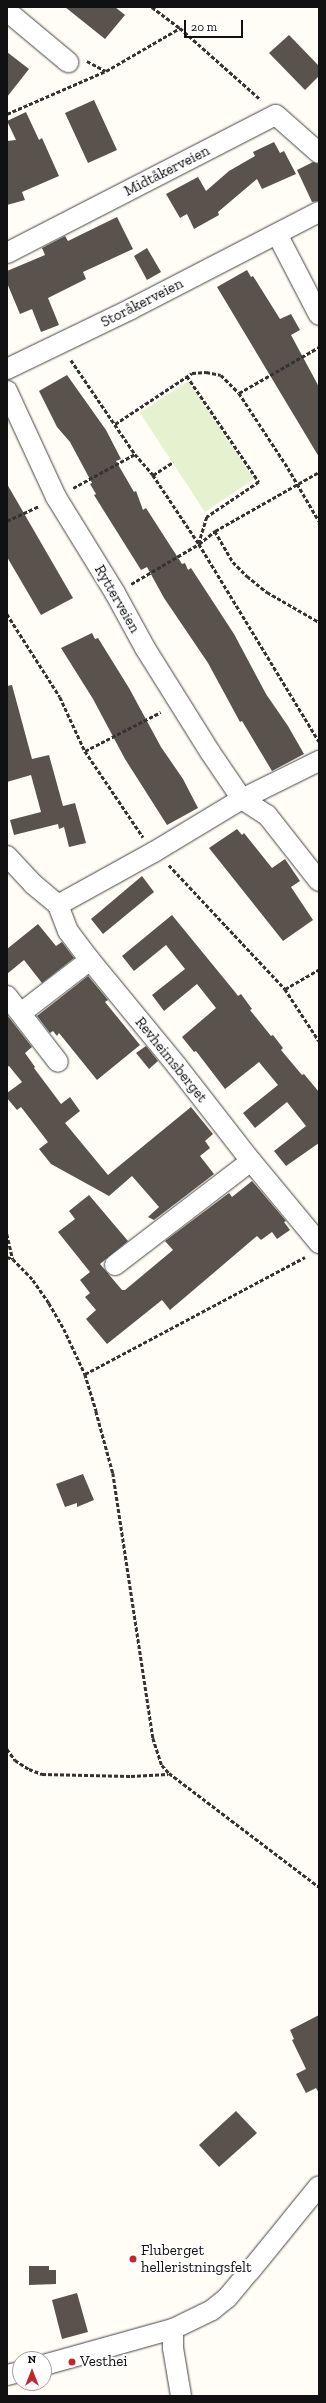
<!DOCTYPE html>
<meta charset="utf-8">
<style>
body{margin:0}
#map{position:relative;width:326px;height:2403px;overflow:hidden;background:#fffdf5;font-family:"Zilla Slab",serif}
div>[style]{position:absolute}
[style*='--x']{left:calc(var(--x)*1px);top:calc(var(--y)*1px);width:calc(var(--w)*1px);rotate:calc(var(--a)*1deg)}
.pitch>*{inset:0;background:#e6f2cf}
.building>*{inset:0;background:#5a524d}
.path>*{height:2.5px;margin-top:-1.25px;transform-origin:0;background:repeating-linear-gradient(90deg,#333 0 4px,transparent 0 6px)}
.roads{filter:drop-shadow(0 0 1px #444) drop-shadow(0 0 1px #444)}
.minor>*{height:20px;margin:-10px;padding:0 10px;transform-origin:10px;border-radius:10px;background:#fff}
.dots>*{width:11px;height:11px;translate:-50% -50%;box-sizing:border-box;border:2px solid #fff;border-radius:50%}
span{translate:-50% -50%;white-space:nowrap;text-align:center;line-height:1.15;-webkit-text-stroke:4px #fff;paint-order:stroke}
.street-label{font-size:15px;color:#111}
.poi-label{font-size:15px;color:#111}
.left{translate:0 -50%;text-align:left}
.frame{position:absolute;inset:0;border:8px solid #111;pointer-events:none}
.north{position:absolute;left:12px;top:2351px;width:40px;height:40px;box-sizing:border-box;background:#fff;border:1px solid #a0a0a0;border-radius:50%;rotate:0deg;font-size:11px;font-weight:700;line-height:16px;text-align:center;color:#111}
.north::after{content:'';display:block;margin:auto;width:14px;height:18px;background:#c4262e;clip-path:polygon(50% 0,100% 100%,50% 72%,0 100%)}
.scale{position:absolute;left:184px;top:20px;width:59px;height:18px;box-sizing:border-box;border:2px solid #111;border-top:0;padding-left:5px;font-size:12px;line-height:14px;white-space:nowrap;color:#111;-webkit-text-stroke:3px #fff;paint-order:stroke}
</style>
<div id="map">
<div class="pitch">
<i style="clip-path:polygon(188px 381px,254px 479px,205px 512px,140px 413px)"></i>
</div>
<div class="building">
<i style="clip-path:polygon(65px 7px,115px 7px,125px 15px,105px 39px)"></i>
<i style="clip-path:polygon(289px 35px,319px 66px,319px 76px,305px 90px,269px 53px)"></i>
<i style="clip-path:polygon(7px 52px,29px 69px,7px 97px)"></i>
<i style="clip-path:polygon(94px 100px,117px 150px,88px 163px,65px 113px)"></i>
<i style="clip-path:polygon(26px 112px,39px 140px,42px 138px,59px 176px,22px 192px,25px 200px,7px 205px,7px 141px,16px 140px,7px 121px)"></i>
<i style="clip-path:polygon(274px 142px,280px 153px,284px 151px,296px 174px,262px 189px,257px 179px,218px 212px,219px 215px,194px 229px,187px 214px,180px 218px,166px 194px,198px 177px,206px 191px,229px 171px,255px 156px,253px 152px)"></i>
<i style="clip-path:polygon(313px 162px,319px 164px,319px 201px,312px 202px,297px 170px)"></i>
<i style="clip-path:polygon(117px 217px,133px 249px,83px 272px,86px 279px,48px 298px,59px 325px,41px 332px,32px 309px,20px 314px,7px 283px,7px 271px,45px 255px,42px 248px,65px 236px,68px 241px)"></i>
<i style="clip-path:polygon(147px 248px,161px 272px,147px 280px,134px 256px)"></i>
<i style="clip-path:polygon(247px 270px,251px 277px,253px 276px,280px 319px,291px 314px,300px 330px,291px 335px,319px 387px,319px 457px,217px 287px)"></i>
<i style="clip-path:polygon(67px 375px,106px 430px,121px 459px,116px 461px,134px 492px,136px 491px,143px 510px,146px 508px,182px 564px,185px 563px,188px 570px,191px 568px,234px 634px,266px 694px,288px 726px,304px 754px,272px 771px,242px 721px,240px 722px,208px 663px,164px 598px,147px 567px,141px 570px,109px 519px,94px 495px,96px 494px,90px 484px,92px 483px,70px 442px,57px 427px,39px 391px)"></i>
<i style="clip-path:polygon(7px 484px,73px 598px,41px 615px,7px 557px)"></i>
<i style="clip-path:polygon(92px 633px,95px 639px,98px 638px,129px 688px,161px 747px,183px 779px,198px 808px,167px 825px,125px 759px,93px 699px,61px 648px)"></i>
<i style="clip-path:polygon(12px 685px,32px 759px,49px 755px,63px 806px,75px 803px,86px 843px,69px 847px,64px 827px,59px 829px,58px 824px,14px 835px,10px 820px,41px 812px,31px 775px,7px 782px,7px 686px)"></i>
<i style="clip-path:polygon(237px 829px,242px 835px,244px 833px,272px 868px,285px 859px,300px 881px,291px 887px,313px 920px,283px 941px,209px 848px)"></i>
<i style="clip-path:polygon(142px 876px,154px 892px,103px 934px,91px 919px)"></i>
<i style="clip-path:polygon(172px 915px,235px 992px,238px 996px,241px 994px,252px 1009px,250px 1010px,271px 1036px,273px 1035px,283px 1048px,281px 1050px,302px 1075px,304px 1074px,319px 1092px,319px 1143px,286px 1166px,274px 1151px,306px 1126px,287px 1102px,255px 1128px,243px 1113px,278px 1085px,259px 1062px,225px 1089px,196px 1051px,194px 1052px,182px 1037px,216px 1008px,197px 984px,164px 1011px,152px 995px,185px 969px,166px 945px,134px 971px,122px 956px)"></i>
<i style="clip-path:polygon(38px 924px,56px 946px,62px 942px,74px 958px,42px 983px,24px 960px,7px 974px,7px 949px)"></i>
<i style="clip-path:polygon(88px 976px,108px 1000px,105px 1002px,140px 1045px,97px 1080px,59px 1033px,57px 1036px,53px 1031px,50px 1033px,37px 1016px)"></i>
<i style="clip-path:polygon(7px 1015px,32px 1047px,25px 1053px,35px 1067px,34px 1068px,61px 1104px,70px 1097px,80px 1111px,65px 1123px,108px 1175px,191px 1107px,213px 1134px,205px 1141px,210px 1148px,200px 1156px,214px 1174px,154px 1220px,148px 1217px,159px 1207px,132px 1176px,109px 1196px,51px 1164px,39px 1149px,48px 1142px,21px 1107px,17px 1110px,7px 1098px,7px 1093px,22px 1082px,9px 1066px,7px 1067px)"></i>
<i style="clip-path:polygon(146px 1046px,158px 1061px,149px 1069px,136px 1053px)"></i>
<i style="clip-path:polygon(252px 1181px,286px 1221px,284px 1222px,290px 1230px,277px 1239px,272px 1232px,261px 1240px,257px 1236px,170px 1310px,162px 1300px,107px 1344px,86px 1319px,96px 1310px,85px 1297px,90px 1293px,80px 1280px,90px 1272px,58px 1232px,75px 1219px,69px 1211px,89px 1195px,128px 1241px,100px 1264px,122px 1290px,125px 1290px,173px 1250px,165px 1241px,229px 1193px,232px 1197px)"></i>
<i style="clip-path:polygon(83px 1474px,94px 1500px,77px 1507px,77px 1503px,65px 1507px,56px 1484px)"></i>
<i style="clip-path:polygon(319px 2015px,319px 2093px,316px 2088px,306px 2093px,296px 2074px,306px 2069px,292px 2040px,294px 2039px,290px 2030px)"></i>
<i style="clip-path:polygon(236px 2111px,257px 2133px,219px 2167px,199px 2145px)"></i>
<i style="clip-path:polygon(29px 2266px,49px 2266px,49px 2270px,56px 2270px,56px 2284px,29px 2285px)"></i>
<i style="clip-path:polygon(77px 2293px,88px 2332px,62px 2339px,52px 2300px)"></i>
</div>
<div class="path">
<i style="--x:152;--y:7;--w:35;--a:37"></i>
<i style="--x:180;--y:28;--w:108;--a:41.6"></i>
<i style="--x:87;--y:61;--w:21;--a:28"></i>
<i style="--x:7;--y:114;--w:108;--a:-23.5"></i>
<i style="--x:106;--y:71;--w:86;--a:-30.2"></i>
<i style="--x:71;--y:360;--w:114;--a:55.8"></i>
<i style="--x:135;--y:454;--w:28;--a:49"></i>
<i style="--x:153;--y:475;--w:83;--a:56.3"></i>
<i style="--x:199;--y:544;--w:231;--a:58.7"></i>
<i style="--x:187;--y:376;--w:128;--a:55.8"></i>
<i style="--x:259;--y:482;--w:63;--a:146.1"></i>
<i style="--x:207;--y:517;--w:27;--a:107"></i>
<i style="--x:239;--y:393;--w:92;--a:-29.9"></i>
<i style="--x:115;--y:424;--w:92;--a:-33.5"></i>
<i style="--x:192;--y:373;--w:14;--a:-4"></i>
<i style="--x:206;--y:372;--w:15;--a:11"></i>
<i style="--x:221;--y:375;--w:25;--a:45"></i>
<i style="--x:239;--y:393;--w:90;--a:56.8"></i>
<i style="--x:288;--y:468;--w:61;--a:59.7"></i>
<i style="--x:153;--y:475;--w:24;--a:-33"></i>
<i style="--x:73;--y:488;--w:71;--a:-28.7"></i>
<i style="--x:7;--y:521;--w:35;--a:-25"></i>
<i style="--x:215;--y:531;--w:36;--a:60"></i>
<i style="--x:233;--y:562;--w:20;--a:45"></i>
<i style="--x:247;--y:576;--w:26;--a:39"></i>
<i style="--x:267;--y:592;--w:60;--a:30"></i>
<i style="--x:131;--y:584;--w:79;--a:-30.5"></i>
<i style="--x:199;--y:544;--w:21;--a:-39"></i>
<i style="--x:215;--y:531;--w:120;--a:-29.6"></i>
<i style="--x:7;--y:614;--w:98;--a:57.4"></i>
<i style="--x:60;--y:697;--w:60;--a:65.2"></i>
<i style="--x:85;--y:751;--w:104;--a:56"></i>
<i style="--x:85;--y:751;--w:85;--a:-27.2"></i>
<i style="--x:169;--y:865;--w:170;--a:46.9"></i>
<i style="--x:285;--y:989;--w:62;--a:56.8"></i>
<i style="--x:285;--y:989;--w:39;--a:-30"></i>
<i style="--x:7;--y:1234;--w:26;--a:77"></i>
<i style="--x:7;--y:1257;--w:6;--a:18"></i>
<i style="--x:13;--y:1259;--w:29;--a:46"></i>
<i style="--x:33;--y:1280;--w:28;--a:55"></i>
<i style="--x:49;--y:1303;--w:30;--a:60"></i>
<i style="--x:64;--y:1329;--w:50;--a:65"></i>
<i style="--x:85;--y:1374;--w:39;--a:73"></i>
<i style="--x:96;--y:1411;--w:64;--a:74.7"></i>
<i style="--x:113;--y:1473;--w:268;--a:81.4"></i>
<i style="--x:153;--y:1738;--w:28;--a:72"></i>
<i style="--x:162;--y:1765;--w:11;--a:49"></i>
<i style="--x:169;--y:1773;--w:188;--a:37.2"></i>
<i style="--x:85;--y:1374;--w:249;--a:-28"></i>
<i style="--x:7;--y:1749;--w:14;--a:54"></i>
<i style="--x:15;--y:1760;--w:17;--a:33"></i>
<i style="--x:29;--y:1769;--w:14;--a:21"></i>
<i style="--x:42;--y:1774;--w:89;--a:1.3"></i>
<i style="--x:131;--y:1776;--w:37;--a:-3"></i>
</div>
<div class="roads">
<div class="minor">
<i style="--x:7;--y:11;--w:80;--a:39.9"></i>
<i style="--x:277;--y:234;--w:91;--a:62.6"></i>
<i style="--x:7;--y:253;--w:302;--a:-27.2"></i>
<i style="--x:276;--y:115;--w:57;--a:41.5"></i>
<i style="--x:7;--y:369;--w:138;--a:-25.8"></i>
<i style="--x:131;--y:309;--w:212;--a:-27.3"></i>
<i style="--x:7;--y:391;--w:117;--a:65.2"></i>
<i style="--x:56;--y:497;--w:113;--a:58.4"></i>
<i style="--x:115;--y:593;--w:63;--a:61.4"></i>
<i style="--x:145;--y:648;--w:123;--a:58"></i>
<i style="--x:210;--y:752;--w:57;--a:55.8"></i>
<i style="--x:242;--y:799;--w:30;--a:33"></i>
<i style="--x:267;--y:815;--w:84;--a:51.8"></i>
<i style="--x:7;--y:856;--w:38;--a:47"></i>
<i style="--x:33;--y:884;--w:33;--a:40"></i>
<i style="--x:58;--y:905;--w:28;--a:69"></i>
<i style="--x:68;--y:931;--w:36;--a:53"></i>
<i style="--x:90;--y:960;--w:137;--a:50.6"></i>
<i style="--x:177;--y:1066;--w:120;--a:52.1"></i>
<i style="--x:251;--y:1161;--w:107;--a:50.3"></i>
<i style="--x:58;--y:905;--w:110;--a:-28.9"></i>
<i style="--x:154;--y:852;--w:103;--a:-31.1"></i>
<i style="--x:242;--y:799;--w:86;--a:-26.3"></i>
<i style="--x:7;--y:996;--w:83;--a:52.3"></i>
<i style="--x:21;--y:1013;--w:87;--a:-37.5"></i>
<i style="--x:115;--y:1265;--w:171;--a:-37.4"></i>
<i style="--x:173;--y:2329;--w:19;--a:90"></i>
<i style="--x:173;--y:2348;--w:49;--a:80.5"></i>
<i style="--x:44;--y:2365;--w:134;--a:-15.6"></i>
<i style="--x:173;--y:2329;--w:43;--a:-26"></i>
<i style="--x:212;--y:2310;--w:19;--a:-39"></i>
<i style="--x:227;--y:2298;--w:35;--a:-50"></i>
<i style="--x:250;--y:2271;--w:109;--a:-50.9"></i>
<i style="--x:7;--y:2375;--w:13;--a:-13"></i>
</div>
</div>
<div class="dots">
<i style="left:133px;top:2259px;background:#c4262e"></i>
<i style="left:72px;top:2362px;background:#c4262e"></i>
</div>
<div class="street-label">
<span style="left:167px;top:171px;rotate:-27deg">Midtåkerveien</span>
<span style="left:142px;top:303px;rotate:-27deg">Storåkerveien</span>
<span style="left:117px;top:599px;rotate:60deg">Rytterveien</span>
<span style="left:171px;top:1060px;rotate:51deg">Revheimsberget</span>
</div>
<div class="poi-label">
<span class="left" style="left:141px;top:2259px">Fluberget<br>helleristningsfelt</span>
<span class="left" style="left:80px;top:2362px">Vesthei</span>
</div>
<div class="frame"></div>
<div class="north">N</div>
<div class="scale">20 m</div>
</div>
